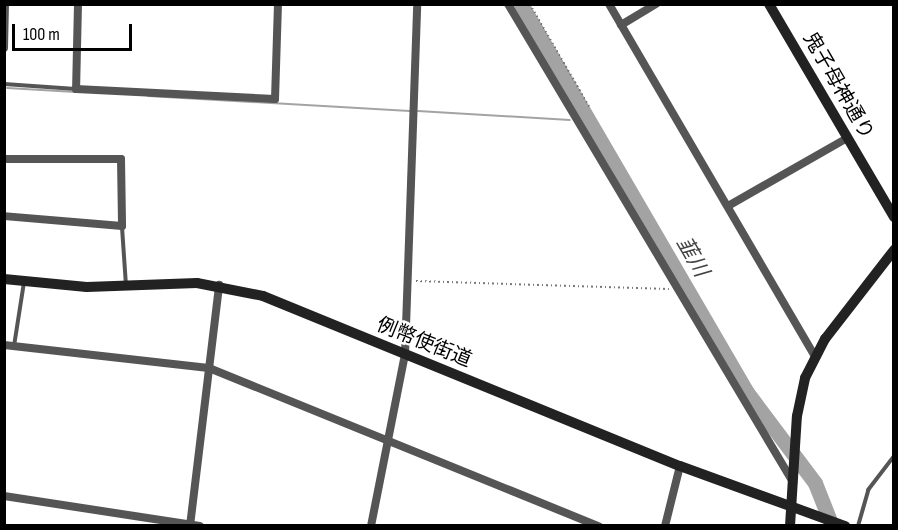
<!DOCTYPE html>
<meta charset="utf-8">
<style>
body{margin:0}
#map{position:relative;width:898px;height:530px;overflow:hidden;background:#fff;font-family:"Sofia Sans Condensed","Noto Sans JP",sans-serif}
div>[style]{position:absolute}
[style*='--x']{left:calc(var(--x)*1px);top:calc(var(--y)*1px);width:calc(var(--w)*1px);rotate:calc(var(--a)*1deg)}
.stream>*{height:2px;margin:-1px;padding:0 1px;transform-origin:1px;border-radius:1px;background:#a3a3a3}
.river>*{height:15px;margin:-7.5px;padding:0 7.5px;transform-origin:7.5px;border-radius:7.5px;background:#a3a3a3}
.path>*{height:1.5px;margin-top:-0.75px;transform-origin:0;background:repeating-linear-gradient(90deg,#777 0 1.5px,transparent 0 4.5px)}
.lane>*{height:4px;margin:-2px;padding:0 2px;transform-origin:2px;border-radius:2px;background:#555}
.street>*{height:8px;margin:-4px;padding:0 4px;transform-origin:4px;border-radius:4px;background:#555}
.secondary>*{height:10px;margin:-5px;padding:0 5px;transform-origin:5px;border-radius:5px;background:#222}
span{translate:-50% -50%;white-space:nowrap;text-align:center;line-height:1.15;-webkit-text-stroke:4.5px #fff;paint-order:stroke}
.street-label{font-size:20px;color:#000}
.water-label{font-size:21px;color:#444;font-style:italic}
.frame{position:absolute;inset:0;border:6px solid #000;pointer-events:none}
.scale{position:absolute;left:12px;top:24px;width:120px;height:27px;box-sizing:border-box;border:3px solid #000;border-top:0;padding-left:8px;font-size:18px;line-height:21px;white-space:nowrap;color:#000;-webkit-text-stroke:4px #fff;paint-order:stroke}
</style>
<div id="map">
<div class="stream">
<i style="--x:7;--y:88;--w:69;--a:3.3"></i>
<i style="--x:148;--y:96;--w:262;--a:3.3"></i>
<i style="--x:418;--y:111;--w:152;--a:3.4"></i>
</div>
<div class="river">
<i style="--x:521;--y:4;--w:448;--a:59.8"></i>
<i style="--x:746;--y:391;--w:115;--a:53.1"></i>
<i style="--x:815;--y:483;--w:46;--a:68.4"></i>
</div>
<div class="path">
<i style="--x:530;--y:4;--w:120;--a:60"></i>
<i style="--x:416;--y:281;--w:253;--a:1.8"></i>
</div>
<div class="lane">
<i style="--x:4;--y:84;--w:72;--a:4"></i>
<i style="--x:122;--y:227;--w:58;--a:86.1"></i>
<i style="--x:14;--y:346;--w:65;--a:-81.1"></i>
<i style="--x:858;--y:526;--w:37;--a:-74"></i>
<i style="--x:868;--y:490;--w:43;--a:-52.6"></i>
</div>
<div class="street">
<i style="--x:78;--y:4;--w:85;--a:91.3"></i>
<i style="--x:76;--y:89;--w:199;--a:2.9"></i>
<i style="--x:275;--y:99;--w:95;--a:-88.2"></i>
<i style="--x:508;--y:4;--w:557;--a:59.2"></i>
<i style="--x:609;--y:4;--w:408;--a:59.7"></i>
<i style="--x:621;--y:25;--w:41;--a:-31"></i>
<i style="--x:4;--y:48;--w:44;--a:-88.7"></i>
<i style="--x:4;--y:159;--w:117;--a:0"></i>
<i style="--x:121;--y:159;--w:67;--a:89.1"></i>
<i style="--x:122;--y:226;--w:118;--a:-175.2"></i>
<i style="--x:728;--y:206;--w:137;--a:-29.7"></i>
<i style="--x:4;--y:345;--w:206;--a:6.4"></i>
<i style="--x:209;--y:368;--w:421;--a:22.1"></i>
<i style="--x:4;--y:496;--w:198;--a:8.7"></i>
<i style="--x:190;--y:526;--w:243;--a:-83.1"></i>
<i style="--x:371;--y:526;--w:174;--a:-78.8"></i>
<i style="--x:405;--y:355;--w:351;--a:-88"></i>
<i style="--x:665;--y:526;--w:62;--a:-76"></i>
</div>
<div class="secondary">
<i style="--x:769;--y:4;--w:247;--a:59.6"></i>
<i style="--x:4;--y:279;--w:83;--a:5.5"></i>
<i style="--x:87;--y:287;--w:110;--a:-2.1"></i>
<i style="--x:197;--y:283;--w:67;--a:11.1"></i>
<i style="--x:263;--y:296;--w:450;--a:22.2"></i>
<i style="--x:680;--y:466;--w:176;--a:20"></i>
<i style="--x:790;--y:526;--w:110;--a:-86.4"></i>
<i style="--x:797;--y:416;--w:39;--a:-78"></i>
<i style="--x:805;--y:378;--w:44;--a:-62.9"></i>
<i style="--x:825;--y:339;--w:113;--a:-52.2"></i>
</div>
<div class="street-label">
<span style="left:838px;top:86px;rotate:60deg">鬼子母神通り</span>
<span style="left:424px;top:343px;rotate:22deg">例幣使街道</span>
</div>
<div class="water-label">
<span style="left:692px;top:257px;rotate:60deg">韮川</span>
</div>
<div class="frame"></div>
<div class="scale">100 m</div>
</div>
